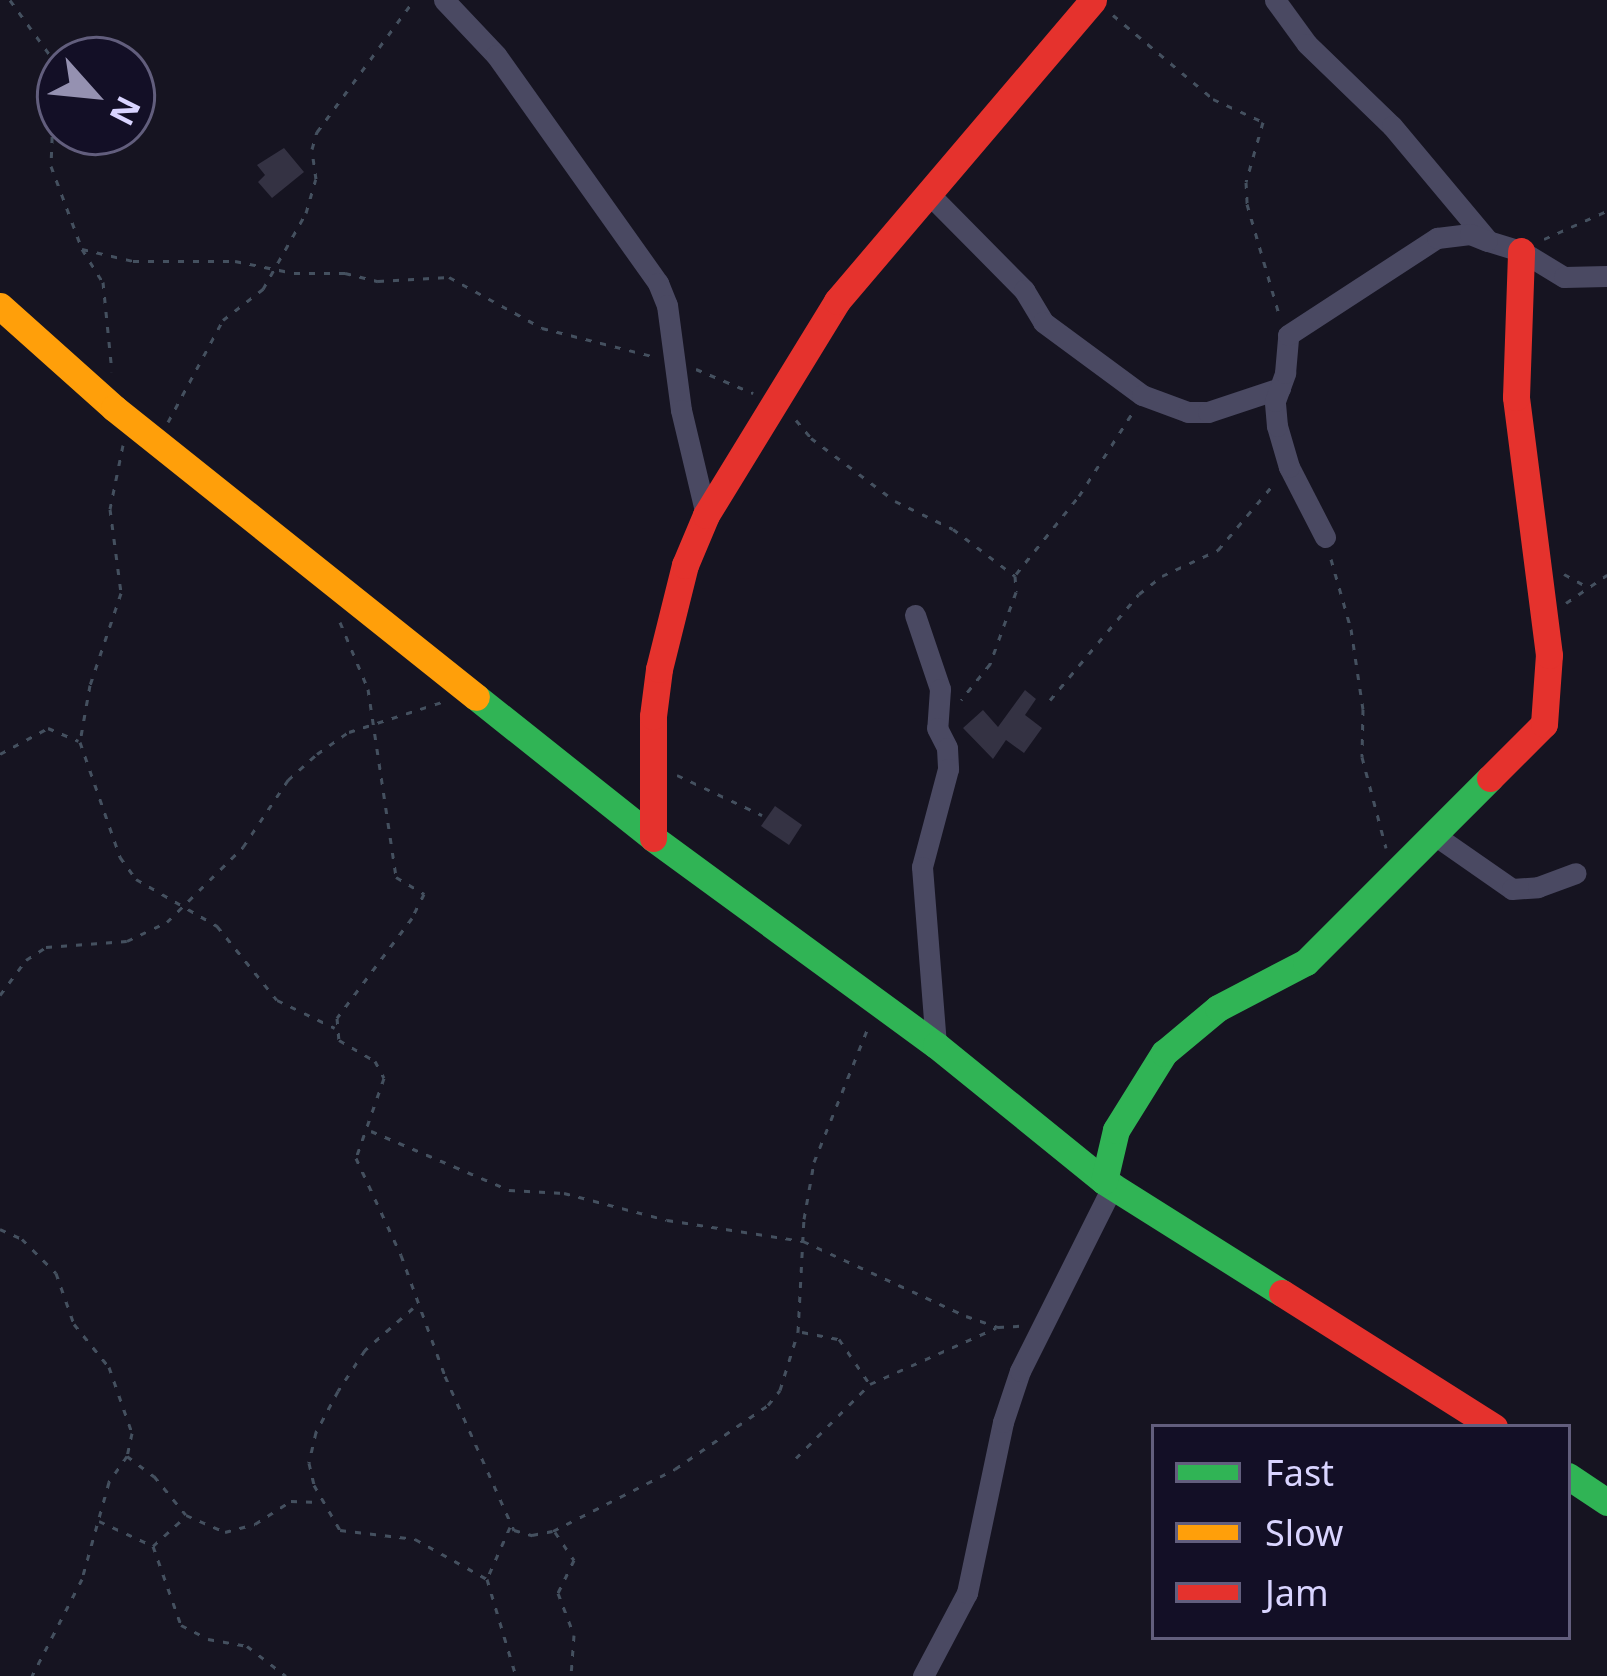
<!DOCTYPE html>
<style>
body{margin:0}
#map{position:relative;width:1607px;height:1676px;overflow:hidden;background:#161421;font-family:"Noto Sans",sans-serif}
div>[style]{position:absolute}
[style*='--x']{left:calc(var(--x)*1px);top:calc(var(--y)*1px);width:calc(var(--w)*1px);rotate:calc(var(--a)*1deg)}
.building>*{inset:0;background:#343243}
.path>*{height:3px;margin-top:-1.5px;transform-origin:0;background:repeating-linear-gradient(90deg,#44505f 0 6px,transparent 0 15px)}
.street>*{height:21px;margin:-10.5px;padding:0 10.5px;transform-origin:10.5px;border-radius:10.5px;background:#4a4962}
.fast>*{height:27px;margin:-13.5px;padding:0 13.5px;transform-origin:13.5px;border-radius:13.5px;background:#30b455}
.slow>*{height:27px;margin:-13.5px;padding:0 13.5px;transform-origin:13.5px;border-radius:13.5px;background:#ff9f0a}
.jam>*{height:27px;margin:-13.5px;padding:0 13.5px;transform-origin:13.5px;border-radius:13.5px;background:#e5322d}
span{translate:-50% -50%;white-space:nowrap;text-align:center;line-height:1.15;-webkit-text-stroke:9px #130f26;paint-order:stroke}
.legend{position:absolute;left:1151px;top:1424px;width:420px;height:216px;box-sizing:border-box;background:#130f26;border:3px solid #625e7d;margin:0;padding:15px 21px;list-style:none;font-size:36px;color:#d9d4ff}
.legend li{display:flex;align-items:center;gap:24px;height:60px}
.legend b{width:60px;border:3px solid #625e7d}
.north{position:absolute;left:36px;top:36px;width:120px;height:120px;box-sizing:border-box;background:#130f26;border:3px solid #625e7d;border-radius:50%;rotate:117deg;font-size:33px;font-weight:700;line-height:48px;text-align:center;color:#d9d4ff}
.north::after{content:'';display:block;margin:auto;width:42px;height:54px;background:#9591b1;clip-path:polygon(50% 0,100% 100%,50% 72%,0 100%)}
</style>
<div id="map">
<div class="building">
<i style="clip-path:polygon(284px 148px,304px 172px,272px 198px,258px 182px,265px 175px,257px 165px)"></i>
<i style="clip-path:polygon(1025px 690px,1036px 699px,1025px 715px,1042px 728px,1024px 753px,1006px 740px,993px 759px,963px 728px,983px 710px,998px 727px)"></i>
<i style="clip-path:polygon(775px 806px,802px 825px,789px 845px,761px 826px)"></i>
</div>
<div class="path">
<i style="--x:10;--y:0;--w:77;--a:54"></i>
<i style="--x:55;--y:62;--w:104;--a:92.2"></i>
<i style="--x:51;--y:166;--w:89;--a:69.5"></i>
<i style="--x:82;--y:249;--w:39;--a:58"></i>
<i style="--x:103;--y:282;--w:90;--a:84.3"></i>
<i style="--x:1113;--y:15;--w:131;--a:40"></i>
<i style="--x:1213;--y:99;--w:55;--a:24.7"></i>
<i style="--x:1263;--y:122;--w:62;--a:105.8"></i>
<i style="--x:1246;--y:182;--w:22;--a:87"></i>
<i style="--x:1247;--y:204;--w:115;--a:73.8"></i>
<i style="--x:1544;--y:239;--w:69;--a:-24"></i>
<i style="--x:82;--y:249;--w:52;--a:13.2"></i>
<i style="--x:133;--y:261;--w:102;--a:0"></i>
<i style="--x:235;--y:261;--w:60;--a:11.5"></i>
<i style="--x:294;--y:273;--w:51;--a:0"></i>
<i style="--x:345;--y:273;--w:34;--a:14"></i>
<i style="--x:378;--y:281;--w:71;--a:-3.2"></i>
<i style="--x:449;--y:277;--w:106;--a:28.7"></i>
<i style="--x:542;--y:328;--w:114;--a:14.3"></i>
<i style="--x:696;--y:369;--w:62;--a:22.8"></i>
<i style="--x:796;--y:420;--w:23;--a:50"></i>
<i style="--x:811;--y:438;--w:105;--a:36.9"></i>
<i style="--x:895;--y:501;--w:64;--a:25.8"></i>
<i style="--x:953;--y:529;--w:78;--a:37.2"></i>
<i style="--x:1015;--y:576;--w:16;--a:86"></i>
<i style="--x:1016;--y:592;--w:77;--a:109.9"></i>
<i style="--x:990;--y:664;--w:46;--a:128.9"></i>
<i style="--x:168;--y:422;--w:116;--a:-61.7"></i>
<i style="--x:223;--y:320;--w:51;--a:-37.8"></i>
<i style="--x:263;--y:289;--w:87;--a:-60.5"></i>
<i style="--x:306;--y:213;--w:35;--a:-74"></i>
<i style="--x:316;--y:179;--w:30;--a:-98"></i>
<i style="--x:312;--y:149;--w:18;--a:-74"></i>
<i style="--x:317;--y:132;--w:164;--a:-53.7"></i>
<i style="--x:123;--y:445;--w:65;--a:101.5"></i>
<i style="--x:110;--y:509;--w:85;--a:82.5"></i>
<i style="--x:121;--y:593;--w:97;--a:108.6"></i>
<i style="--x:90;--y:685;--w:58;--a:100"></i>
<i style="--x:80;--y:742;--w:122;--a:70.8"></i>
<i style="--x:120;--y:857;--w:27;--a:54"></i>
<i style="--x:136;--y:879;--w:94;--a:30.1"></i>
<i style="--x:217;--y:926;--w:95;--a:51"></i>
<i style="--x:277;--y:1000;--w:64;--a:25.8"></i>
<i style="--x:1331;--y:559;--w:73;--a:74.1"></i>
<i style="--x:1351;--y:629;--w:81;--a:81.5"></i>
<i style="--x:1363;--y:709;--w:48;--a:91.2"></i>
<i style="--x:1362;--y:757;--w:94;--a:75.2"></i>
<i style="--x:1016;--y:574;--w:100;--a:-51.1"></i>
<i style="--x:1079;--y:496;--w:100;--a:-57.3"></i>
<i style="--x:1564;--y:574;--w:21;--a:29"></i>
<i style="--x:1566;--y:603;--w:50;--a:-34.3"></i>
<i style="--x:340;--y:622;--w:73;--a:67.3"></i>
<i style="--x:368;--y:689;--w:190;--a:81.5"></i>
<i style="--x:396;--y:877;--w:33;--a:31"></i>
<i style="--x:424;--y:894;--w:27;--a:117"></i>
<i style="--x:412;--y:918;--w:125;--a:126.9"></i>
<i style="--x:337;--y:1018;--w:22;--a:85"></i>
<i style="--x:339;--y:1040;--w:42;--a:30.3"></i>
<i style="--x:375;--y:1061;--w:19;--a:62"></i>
<i style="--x:384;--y:1078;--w:85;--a:109.3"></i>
<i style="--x:356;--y:1158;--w:107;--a:65.1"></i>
<i style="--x:401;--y:1255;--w:129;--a:70"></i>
<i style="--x:445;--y:1376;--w:169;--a:65.9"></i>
<i style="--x:514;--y:1530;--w:19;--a:16"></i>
<i style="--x:532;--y:1535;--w:21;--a:-11"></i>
<i style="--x:553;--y:1531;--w:137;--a:-26.9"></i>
<i style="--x:675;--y:1469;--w:113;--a:-34.5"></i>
<i style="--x:768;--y:1405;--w:19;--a:-51"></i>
<i style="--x:780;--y:1390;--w:61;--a:-72.8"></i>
<i style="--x:798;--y:1332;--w:113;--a:-87"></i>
<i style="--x:804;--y:1219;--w:58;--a:-80"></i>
<i style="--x:814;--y:1162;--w:144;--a:-68.1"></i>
<i style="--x:1050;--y:700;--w:138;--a:-50"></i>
<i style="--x:1139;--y:594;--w:29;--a:-38"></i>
<i style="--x:1162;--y:576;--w:62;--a:-24.9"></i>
<i style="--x:1218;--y:550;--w:84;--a:-49.8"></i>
<i style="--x:0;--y:754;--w:55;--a:-28.4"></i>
<i style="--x:48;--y:728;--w:33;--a:23"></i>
<i style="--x:677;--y:775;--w:94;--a:25.2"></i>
<i style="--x:0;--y:995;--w:44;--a:-53.4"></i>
<i style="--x:26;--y:960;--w:24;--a:-33"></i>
<i style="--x:46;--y:947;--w:81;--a:-4.2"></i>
<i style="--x:127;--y:941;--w:44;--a:-25.4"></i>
<i style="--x:167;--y:922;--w:107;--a:-44.6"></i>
<i style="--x:243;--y:847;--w:81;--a:-56.1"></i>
<i style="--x:288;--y:780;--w:39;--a:-42"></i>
<i style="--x:317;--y:754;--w:39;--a:-35"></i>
<i style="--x:349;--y:732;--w:98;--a:-17.9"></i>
<i style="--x:371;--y:1131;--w:150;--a:23.1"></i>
<i style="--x:509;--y:1190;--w:55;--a:3.1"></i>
<i style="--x:564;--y:1193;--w:106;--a:14.7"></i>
<i style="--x:667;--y:1220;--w:138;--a:8.8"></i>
<i style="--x:803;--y:1241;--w:179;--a:24.7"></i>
<i style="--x:966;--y:1316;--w:34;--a:19"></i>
<i style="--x:998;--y:1327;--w:22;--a:-3"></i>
<i style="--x:0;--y:1229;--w:24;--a:24"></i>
<i style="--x:22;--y:1239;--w:48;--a:45"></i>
<i style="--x:56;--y:1273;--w:54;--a:70.6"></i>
<i style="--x:74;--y:1324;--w:55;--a:50.9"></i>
<i style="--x:109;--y:1367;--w:70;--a:70.8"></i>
<i style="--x:132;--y:1433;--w:24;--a:102"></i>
<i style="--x:127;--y:1456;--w:32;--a:125"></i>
<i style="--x:109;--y:1482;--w:101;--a:105.6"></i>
<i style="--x:82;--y:1579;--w:109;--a:117.3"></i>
<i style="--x:413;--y:1308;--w:64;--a:138.8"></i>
<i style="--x:365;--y:1350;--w:49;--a:123.4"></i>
<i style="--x:338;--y:1391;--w:47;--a:118.2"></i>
<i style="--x:316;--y:1432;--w:32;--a:103"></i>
<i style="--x:309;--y:1463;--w:23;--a:77"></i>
<i style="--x:314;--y:1485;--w:52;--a:60"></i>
<i style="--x:340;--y:1530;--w:76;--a:6.8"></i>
<i style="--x:415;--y:1539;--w:82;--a:29.1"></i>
<i style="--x:802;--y:1332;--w:38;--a:11"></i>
<i style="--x:839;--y:1339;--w:53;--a:55.7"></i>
<i style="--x:127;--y:1456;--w:34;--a:37"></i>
<i style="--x:154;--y:1476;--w:50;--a:50.6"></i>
<i style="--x:186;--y:1515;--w:43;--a:23.6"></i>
<i style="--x:225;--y:1532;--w:31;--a:-15"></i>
<i style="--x:255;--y:1524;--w:43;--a:-32.6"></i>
<i style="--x:291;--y:1501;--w:28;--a:2"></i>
<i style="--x:796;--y:1458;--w:105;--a:-45"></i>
<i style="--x:870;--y:1384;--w:138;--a:-24"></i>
<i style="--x:99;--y:1521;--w:60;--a:24.8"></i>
<i style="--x:153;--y:1546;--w:43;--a:-42.2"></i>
<i style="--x:510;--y:1527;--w:57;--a:113.9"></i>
<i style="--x:487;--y:1579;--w:101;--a:73.4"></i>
<i style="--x:555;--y:1532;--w:34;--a:56"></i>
<i style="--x:574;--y:1560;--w:37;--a:116"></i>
<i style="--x:558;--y:1593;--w:45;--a:69.1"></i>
<i style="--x:574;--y:1635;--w:41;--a:94.2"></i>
<i style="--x:153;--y:1546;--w:84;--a:70.5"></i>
<i style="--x:181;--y:1625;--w:30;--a:27"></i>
<i style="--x:208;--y:1639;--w:40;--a:10"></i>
<i style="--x:247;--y:1646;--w:49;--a:37.6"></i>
</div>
<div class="street">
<i style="--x:444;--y:0;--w:76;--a:46.6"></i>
<i style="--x:496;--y:55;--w:280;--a:54.6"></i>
<i style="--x:658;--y:283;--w:24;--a:68"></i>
<i style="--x:667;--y:305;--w:106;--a:82.4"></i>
<i style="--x:681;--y:410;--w:108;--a:76.6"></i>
<i style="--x:1275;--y:0;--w:54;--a:54"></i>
<i style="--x:1307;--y:44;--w:118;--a:44"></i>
<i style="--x:1392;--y:126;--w:150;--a:50.1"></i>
<i style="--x:1488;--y:241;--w:34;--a:17"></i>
<i style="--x:1521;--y:251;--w:50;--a:31.2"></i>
<i style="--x:1564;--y:277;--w:43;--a:-1.3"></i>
<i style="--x:930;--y:195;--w:134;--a:45.3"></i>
<i style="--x:1024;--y:290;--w:37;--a:59"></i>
<i style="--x:1043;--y:322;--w:123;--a:36.4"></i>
<i style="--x:1142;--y:395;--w:49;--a:20.3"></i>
<i style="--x:1188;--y:412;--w:20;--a:0"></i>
<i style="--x:1208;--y:412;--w:76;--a:-18.4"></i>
<i style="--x:1325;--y:537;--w:79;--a:-117.2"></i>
<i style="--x:1289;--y:467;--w:43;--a:-106.3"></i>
<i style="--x:1277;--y:426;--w:25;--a:-95"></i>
<i style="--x:1275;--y:401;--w:30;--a:-70"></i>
<i style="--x:1285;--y:373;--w:38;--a:-85"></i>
<i style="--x:1288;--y:335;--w:178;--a:-33.1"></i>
<i style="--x:1437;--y:238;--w:33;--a:-7"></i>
<i style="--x:1470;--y:234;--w:18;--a:22"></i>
<i style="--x:915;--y:615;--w:78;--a:71.3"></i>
<i style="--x:940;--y:689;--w:39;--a:94"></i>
<i style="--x:937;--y:728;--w:22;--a:63"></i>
<i style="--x:947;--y:748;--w:21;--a:87"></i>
<i style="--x:948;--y:769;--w:101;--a:104.9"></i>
<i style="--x:922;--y:867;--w:179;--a:85.5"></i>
<i style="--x:1433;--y:834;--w:96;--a:34.8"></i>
<i style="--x:1512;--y:889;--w:26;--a:-4"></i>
<i style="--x:1538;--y:887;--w:40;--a:-20.2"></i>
<i style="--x:923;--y:1676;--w:94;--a:-62.1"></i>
<i style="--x:967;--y:1593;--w:175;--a:-78.1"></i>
<i style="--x:1003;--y:1422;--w:54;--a:-71.6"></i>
<i style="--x:1020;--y:1371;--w:210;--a:-63.4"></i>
</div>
<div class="fast">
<i style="--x:476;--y:697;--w:226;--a:38.5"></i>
<i style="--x:653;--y:838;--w:351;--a:36.2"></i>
<i style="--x:936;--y:1045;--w:216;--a:39"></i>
<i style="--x:1104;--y:1181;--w:210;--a:32.2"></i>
<i style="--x:1104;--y:1181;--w:52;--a:-76.8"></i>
<i style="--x:1116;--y:1130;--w:91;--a:-58.1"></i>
<i style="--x:1164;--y:1053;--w:70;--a:-39.8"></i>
<i style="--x:1218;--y:1008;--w:99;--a:-27.6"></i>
<i style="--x:1306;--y:962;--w:260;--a:-45"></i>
<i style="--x:1568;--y:1476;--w:47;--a:33.7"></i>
</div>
<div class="slow">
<i style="--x:0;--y:306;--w:153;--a:41.8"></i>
<i style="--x:114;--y:408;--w:463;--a:38.6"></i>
</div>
<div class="jam">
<i style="--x:1490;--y:778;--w:76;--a:-45"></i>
<i style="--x:1544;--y:724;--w:69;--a:-85.9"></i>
<i style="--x:1549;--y:655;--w:260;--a:-97.3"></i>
<i style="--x:1516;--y:397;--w:146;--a:-88"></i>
<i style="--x:653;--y:838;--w:122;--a:-90"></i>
<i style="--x:653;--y:716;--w:47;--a:-82.7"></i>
<i style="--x:659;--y:669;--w:107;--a:-76"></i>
<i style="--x:685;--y:565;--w:54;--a:-67.2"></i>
<i style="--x:706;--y:515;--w:251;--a:-58.5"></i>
<i style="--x:837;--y:301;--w:395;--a:-49.6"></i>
<i style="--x:1282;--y:1293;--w:251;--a:32.3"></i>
</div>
<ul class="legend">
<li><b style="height:15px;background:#30b455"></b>Fast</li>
<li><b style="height:15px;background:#ff9f0a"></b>Slow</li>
<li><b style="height:15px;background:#e5322d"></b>Jam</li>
</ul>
<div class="north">N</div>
</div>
